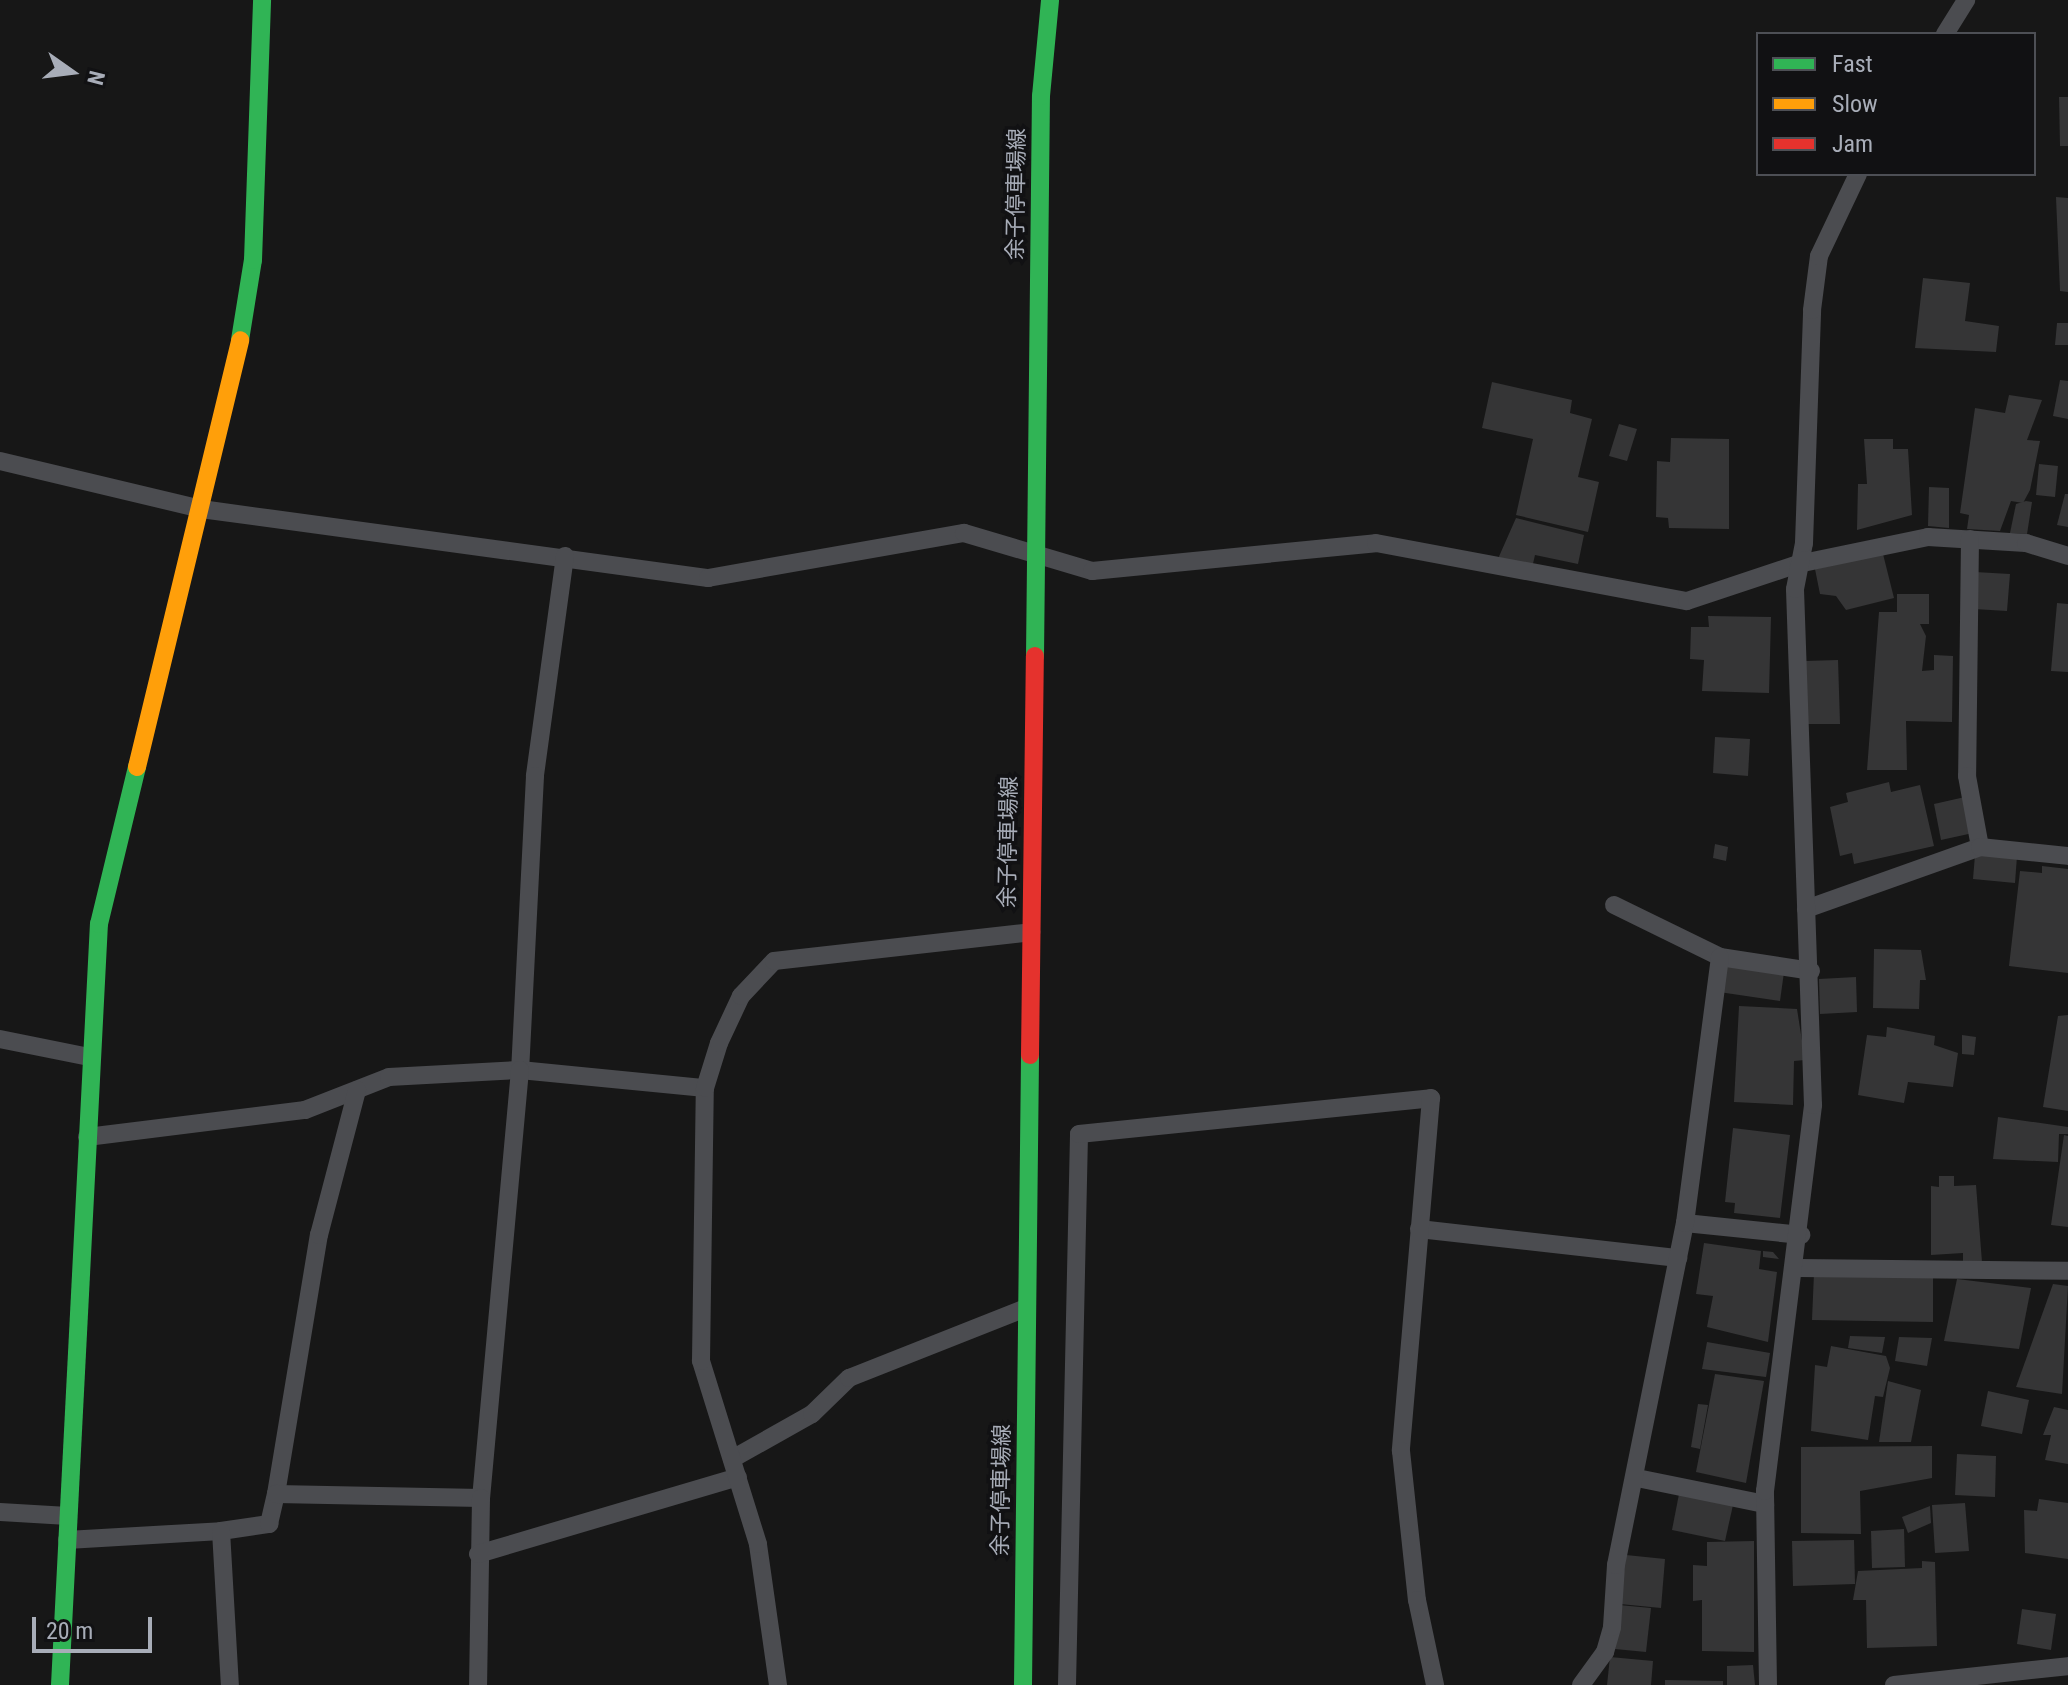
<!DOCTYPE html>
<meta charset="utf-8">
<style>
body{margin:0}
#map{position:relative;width:2068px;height:1685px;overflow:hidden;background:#171717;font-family:"Roboto Condensed","Noto Sans JP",sans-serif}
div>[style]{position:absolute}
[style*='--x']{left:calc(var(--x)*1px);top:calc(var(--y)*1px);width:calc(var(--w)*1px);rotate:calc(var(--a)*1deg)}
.building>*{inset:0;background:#353536}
.lane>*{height:18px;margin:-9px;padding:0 9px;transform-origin:9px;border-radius:9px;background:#4b4c50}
.fast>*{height:18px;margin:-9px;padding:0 9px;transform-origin:9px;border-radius:9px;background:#30b455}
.slow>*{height:18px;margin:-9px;padding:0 9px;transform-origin:9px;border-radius:9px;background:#ff9f0a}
.jam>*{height:18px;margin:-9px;padding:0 9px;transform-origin:9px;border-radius:9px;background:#e5322d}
span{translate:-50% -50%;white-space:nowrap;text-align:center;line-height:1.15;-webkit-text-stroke:7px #111113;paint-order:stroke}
.street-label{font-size:22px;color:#a8adb8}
.legend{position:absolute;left:1756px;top:32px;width:280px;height:144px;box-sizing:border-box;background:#111113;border:2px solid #4d4f55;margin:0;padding:10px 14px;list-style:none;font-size:24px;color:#a8adb8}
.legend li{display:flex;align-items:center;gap:16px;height:40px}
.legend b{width:40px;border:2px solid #4d4f55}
.north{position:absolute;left:32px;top:32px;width:80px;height:80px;-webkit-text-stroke:6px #111113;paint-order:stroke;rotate:104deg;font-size:22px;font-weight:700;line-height:32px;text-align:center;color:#a8adb8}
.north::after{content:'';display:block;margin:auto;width:28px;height:36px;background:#a8adb8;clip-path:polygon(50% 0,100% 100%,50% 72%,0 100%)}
.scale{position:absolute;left:32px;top:1617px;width:120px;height:36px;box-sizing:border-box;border:4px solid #a8adb8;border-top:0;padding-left:10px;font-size:24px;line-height:28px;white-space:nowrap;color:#a8adb8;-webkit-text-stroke:6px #111113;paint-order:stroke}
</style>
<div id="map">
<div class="building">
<i style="clip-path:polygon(2059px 97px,2068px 97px,2068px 146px,2060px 146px)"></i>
<i style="clip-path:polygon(2056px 197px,2068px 198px,2068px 292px,2060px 291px)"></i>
<i style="clip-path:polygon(1923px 278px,1970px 283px,1965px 321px,1999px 326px,1996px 352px,1915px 348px)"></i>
<i style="clip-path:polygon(2057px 323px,2068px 323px,2068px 345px,2055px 345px)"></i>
<i style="clip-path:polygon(2060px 380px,2068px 381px,2068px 419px,2053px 416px)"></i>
<i style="clip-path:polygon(1492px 382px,1572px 400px,1570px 413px,1592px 419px,1578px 477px,1599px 482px,1588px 532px,1516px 515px,1533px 439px,1482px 428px)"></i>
<i style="clip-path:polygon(2009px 395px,2042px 400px,2027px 440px,2040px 441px,2030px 490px,2023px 503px,2011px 501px,2000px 531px,1967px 529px,1969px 515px,1960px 513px,1975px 408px,2005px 413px)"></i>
<i style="clip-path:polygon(1619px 424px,1637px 429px,1627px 461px,1609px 456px)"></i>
<i style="clip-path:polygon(1671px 438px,1729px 439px,1729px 529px,1669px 528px,1668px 518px,1656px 517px,1657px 461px,1670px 462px)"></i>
<i style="clip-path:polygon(1864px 439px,1893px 439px,1893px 449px,1908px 449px,1912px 515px,1857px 530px,1858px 484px,1867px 484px)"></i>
<i style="clip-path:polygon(2039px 464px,2058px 466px,2055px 497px,2036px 495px)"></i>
<i style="clip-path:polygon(1929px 487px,1949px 488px,1949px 528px,1928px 526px)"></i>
<i style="clip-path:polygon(2065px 494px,2068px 494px,2068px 527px,2057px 525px)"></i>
<i style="clip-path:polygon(2026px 501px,2032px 502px,2027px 534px,2010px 533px,2016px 504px)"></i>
<i style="clip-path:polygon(1516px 518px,1584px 535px,1578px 564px,1535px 555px,1532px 568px,1497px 561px)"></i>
<i style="clip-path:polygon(1883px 554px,1894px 598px,1846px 610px,1836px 596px,1820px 594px,1815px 569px)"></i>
<i style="clip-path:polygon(1975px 572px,2010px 574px,2007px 611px,1974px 609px)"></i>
<i style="clip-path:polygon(1897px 594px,1929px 594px,1929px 624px,1920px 624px,1926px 636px,1922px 671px,1934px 670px,1934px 655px,1953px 656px,1952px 722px,1906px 721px,1907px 770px,1867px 770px,1879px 612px,1897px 612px)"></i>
<i style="clip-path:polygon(2057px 603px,2068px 604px,2068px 672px,2051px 671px)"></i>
<i style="clip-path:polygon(1708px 616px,1771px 617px,1769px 693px,1702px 691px,1704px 660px,1690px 659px,1691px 627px,1709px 627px)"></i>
<i style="clip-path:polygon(1838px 660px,1840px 724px,1805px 724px,1805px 661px)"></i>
<i style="clip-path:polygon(1715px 737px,1750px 739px,1748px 776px,1713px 773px)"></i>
<i style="clip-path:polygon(1889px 782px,1891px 792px,1920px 785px,1934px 846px,1854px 864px,1852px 853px,1840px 856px,1830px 807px,1848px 802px,1846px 793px)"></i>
<i style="clip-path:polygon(1965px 797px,1973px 833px,1941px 840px,1934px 804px)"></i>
<i style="clip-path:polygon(1715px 844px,1728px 847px,1726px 861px,1713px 858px)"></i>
<i style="clip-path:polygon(1975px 855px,2017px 856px,2015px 883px,1973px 879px)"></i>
<i style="clip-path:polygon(2042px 866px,2068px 869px,2068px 973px,2009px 966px,2020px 871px,2042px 873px)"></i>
<i style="clip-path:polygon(1874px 949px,1921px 950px,1926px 980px,1920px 980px,1919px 1009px,1873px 1008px)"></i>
<i style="clip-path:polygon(1723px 963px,1784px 972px,1780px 1001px,1719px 992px)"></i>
<i style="clip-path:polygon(1856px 977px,1857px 1012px,1820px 1014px,1819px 979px)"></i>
<i style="clip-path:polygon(1739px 1006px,1797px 1009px,1805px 1060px,1794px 1061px,1793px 1105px,1734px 1102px)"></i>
<i style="clip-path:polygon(2068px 1015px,2068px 1111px,2043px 1107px,2058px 1016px)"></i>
<i style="clip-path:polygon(1887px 1027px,1935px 1036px,1934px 1045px,1958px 1053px,1953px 1087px,1908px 1082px,1904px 1103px,1858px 1095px,1867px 1035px,1886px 1037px)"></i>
<i style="clip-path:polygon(1962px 1035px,1976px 1037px,1974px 1055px,1962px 1054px)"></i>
<i style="clip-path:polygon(1998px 1117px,2068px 1127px,2068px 1134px,2059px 1134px,2058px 1162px,1993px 1159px)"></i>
<i style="clip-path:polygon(1733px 1128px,1790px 1135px,1780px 1218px,1734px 1213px,1735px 1203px,1725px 1202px)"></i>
<i style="clip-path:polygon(2064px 1135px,2068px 1136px,2068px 1227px,2051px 1225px)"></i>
<i style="clip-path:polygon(1939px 1176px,1954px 1176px,1954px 1186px,1976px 1185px,1982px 1262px,1963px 1261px,1963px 1253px,1931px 1255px,1931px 1186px,1939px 1187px)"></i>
<i style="clip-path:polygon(1704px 1243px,1761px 1251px,1759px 1269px,1777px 1272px,1768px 1342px,1707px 1327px,1713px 1296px,1696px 1294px)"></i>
<i style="clip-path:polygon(1763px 1251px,1773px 1252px,1779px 1259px,1763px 1257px)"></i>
<i style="clip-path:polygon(1814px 1273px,1933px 1274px,1933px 1322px,1812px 1320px)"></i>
<i style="clip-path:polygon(1957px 1279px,2031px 1288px,2019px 1349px,1944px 1341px)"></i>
<i style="clip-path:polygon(2053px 1284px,2068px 1286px,2062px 1394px,2016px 1387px)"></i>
<i style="clip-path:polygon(1850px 1336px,1885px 1337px,1882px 1353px,1848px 1348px)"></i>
<i style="clip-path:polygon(1899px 1337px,1932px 1338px,1927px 1366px,1895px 1361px)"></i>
<i style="clip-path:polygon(1707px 1342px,1770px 1353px,1766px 1377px,1702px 1369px)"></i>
<i style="clip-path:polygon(1831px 1346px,1886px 1356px,1890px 1368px,1883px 1397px,1875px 1396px,1868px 1440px,1811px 1431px,1815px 1365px,1827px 1367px)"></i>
<i style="clip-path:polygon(1715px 1374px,1764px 1381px,1746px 1483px,1696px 1472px)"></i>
<i style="clip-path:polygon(1888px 1381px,1921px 1390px,1911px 1442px,1879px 1442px)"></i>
<i style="clip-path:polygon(1988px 1391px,2029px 1400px,2022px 1434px,1981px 1426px)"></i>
<i style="clip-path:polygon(1698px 1404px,1708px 1405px,1700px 1449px,1691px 1447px)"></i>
<i style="clip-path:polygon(2054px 1407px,2068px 1410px,2068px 1464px,2045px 1460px,2051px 1435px,2043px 1435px)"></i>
<i style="clip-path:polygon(1932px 1446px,1932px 1478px,1860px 1491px,1861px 1534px,1801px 1533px,1801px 1447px)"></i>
<i style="clip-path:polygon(1957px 1454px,1996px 1456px,1995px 1497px,1955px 1495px)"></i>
<i style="clip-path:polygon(1679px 1494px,1733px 1505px,1725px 1541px,1672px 1530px)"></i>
<i style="clip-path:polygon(2039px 1499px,2068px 1503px,2068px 1559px,2025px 1553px,2024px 1510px,2037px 1511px)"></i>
<i style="clip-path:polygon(1965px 1503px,1969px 1551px,1935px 1553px,1932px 1505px)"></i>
<i style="clip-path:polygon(1930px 1506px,1931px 1523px,1908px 1533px,1902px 1517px)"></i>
<i style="clip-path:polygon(1904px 1529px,1905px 1567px,1872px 1568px,1871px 1531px)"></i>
<i style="clip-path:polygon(1854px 1540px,1855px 1584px,1793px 1586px,1792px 1541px)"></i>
<i style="clip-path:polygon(1754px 1541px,1754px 1652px,1702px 1651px,1702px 1600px,1693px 1601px,1693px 1565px,1707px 1566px,1707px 1542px)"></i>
<i style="clip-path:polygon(1626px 1555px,1665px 1559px,1661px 1608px,1620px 1604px)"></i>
<i style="clip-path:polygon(1922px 1561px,1935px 1562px,1937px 1646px,1867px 1648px,1866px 1600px,1853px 1600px,1858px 1571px,1922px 1568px)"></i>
<i style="clip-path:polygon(1619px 1605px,1651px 1608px,1646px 1652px,1615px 1649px)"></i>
<i style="clip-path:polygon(2022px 1609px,2056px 1614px,2051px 1650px,2017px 1644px)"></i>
<i style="clip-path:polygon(1610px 1657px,1653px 1661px,1651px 1685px,1607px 1685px)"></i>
<i style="clip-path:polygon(1753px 1665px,1755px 1685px,1727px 1685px,1727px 1666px)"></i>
<i style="clip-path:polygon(1665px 1680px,1723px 1681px,1723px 1685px,1665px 1685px)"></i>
</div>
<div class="lane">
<i style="--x:1945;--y:34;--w:40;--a:-58"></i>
<i style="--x:0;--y:461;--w:207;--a:13.4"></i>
<i style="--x:201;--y:509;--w:512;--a:7.75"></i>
<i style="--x:708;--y:578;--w:260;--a:-10"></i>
<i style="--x:964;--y:533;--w:134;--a:16.5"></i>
<i style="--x:1092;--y:571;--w:285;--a:-5.6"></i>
<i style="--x:1376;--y:543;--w:316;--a:10.6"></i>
<i style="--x:1687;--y:601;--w:117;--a:-18.4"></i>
<i style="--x:1798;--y:564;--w:133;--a:-11.7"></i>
<i style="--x:1928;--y:537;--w:98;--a:3.5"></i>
<i style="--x:2026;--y:543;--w:44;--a:17.2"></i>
<i style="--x:1970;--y:539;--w:237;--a:90.7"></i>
<i style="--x:1967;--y:776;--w:72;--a:79.6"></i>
<i style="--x:565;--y:556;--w:222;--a:97.8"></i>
<i style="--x:535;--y:776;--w:294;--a:92.9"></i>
<i style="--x:520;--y:1070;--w:186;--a:5.6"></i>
<i style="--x:1614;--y:905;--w:118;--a:26.1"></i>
<i style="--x:1720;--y:957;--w:92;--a:8.7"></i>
<i style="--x:1806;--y:909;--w:185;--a:-19.6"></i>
<i style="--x:1980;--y:847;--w:88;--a:5.8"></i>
<i style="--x:0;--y:1039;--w:91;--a:11.4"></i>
<i style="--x:87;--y:1137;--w:220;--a:-7.1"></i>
<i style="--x:305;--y:1110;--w:90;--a:-21.4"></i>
<i style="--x:389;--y:1077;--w:131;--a:-3.1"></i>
<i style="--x:520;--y:1070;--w:430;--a:95.2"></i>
<i style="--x:1685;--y:1223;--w:117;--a:5.9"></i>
<i style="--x:1419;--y:1229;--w:261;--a:6.4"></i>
<i style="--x:1798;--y:1268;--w:270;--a:0.6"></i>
<i style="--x:732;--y:1459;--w:92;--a:-29.4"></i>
<i style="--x:812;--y:1414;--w:52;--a:-44.2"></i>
<i style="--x:849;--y:1378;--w:190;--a:-21.6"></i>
<i style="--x:1637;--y:1478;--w:131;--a:11.5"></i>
<i style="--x:276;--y:1494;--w:263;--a:-80.6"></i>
<i style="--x:319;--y:1235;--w:150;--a:-75.3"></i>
<i style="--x:0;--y:1512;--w:68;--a:3.4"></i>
<i style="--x:221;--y:1531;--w:49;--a:-8.3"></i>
<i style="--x:269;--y:1524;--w:31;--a:-77"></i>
<i style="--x:276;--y:1494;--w:205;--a:1.1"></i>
<i style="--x:481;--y:1498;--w:187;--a:90.9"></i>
<i style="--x:67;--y:1540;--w:154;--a:-3.3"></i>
<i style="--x:221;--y:1531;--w:154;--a:86.7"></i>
<i style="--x:478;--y:1554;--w:271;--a:-16.5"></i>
<i style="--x:778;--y:1685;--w:142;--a:-98.1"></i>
<i style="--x:758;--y:1544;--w:192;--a:-107.3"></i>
<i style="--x:701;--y:1361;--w:273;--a:-89.2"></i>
<i style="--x:705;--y:1088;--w:47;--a:-72.7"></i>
<i style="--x:719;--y:1043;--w:52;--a:-64.9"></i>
<i style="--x:741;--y:996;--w:48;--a:-46.7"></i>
<i style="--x:774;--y:961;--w:259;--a:-6.4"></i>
<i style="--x:1067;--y:1685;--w:551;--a:-88.75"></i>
<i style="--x:1079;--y:1134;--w:354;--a:-5.8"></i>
<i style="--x:1431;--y:1098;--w:354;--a:94.9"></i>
<i style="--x:1401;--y:1451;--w:150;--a:83.9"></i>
<i style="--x:1417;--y:1600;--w:87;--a:78"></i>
<i style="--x:1581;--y:1685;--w:41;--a:-54"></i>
<i style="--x:1605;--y:1652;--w:26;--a:-74"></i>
<i style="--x:1612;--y:1627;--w:62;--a:-86.3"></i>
<i style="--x:1616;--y:1565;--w:349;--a:-78.6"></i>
<i style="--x:1685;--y:1223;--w:268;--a:-82.5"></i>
<i style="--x:1768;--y:1685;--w:194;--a:-90.9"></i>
<i style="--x:1765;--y:1491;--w:389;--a:-82.9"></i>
<i style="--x:1813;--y:1105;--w:516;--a:-92"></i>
<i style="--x:1795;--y:589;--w:47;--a:-78.9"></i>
<i style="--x:1804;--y:543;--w:233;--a:-88"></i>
<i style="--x:1812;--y:310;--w:54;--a:-82.6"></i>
<i style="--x:1819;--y:256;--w:91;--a:-64.6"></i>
<i style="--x:1894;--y:1685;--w:175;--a:-6.2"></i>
</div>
<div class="fast">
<i style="--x:240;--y:340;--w:81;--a:-80.8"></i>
<i style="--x:253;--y:260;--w:260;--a:-88"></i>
<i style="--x:1035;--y:656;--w:560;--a:-89.39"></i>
<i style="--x:1041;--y:96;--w:96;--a:-84.6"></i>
<i style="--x:60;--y:1685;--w:762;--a:-87.07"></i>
<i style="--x:99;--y:924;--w:162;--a:-76.4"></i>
<i style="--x:1023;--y:1685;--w:630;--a:-89.36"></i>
</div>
<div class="slow">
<i style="--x:137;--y:767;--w:439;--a:-76.4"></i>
</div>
<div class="jam">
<i style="--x:1030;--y:1055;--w:399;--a:-89.3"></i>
</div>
<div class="street-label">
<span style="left:1016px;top:194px;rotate:-89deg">余子停車場線</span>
<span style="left:1008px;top:842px;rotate:-89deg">余子停車場線</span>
<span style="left:1001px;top:1490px;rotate:-89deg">余子停車場線</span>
</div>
<ul class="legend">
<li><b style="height:10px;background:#30b455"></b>Fast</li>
<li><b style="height:10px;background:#ff9f0a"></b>Slow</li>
<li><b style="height:10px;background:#e5322d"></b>Jam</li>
</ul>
<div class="north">N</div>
<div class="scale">20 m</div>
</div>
